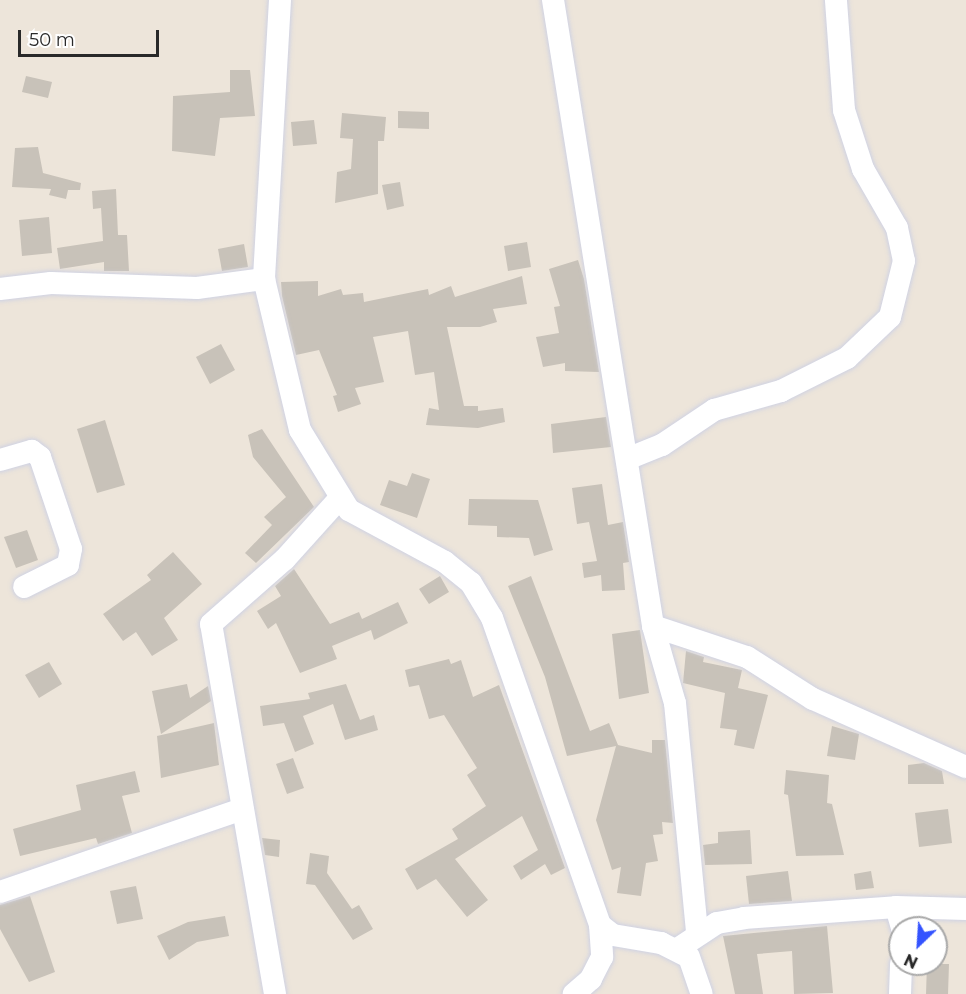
<!DOCTYPE html>
<style>
body{margin:0}
#map{position:relative;width:966px;height:994px;overflow:hidden;background:#ede5da;font-family:Montserrat,sans-serif}
div>[style]{position:absolute}
[style*='--x']{left:calc(var(--x)*1px);top:calc(var(--y)*1px);width:calc(var(--w)*1px);rotate:calc(var(--a)*1deg)}
.building>*{inset:0;background:#c8c2b9}
.roads{filter:drop-shadow(0 0 2px #cfd2e3) drop-shadow(0 0 2px #cfd2e3)}
.minor>*{height:22px;margin:-11px;padding:0 11px;transform-origin:11px;border-radius:11px;background:#fff}
span{translate:-50% -50%;white-space:nowrap;text-align:center;line-height:1.15;-webkit-text-stroke:4.5px #fff;paint-order:stroke}
.north{position:absolute;left:888px;top:916px;width:60px;height:60px;box-sizing:border-box;background:#fff;border:2px solid #a9a9a9;border-radius:50%;rotate:205deg;font-size:16px;font-weight:700;line-height:24px;text-align:center;color:#292929}
.north::after{content:'';display:block;margin:auto;width:21px;height:27px;background:#3453ff;clip-path:polygon(50% 0,100% 100%,50% 72%,0 100%)}
.scale{position:absolute;left:18px;top:30px;width:141px;height:27px;box-sizing:border-box;border:3px solid #292929;border-top:0;padding-left:8px;font-size:18px;line-height:21px;white-space:nowrap;color:#292929;-webkit-text-stroke:4px #fff;paint-order:stroke}
</style>
<div id="map">
<div class="building">
<i style="clip-path:polygon(230px 70px,250px 70px,255px 116px,220px 118px,215px 156px,172px 151px,173px 96px,230px 92px)"></i>
<i style="clip-path:polygon(26px 76px,52px 82px,48px 98px,22px 92px)"></i>
<i style="clip-path:polygon(398px 111px,429px 112px,429px 129px,398px 128px)"></i>
<i style="clip-path:polygon(342px 113px,386px 117px,384px 141px,378px 141px,378px 194px,335px 203px,337px 172px,351px 169px,353px 139px,340px 138px)"></i>
<i style="clip-path:polygon(314px 120px,317px 144px,293px 146px,291px 122px)"></i>
<i style="clip-path:polygon(38px 147px,43px 173px,81px 183px,80px 190px,68px 190px,66px 199px,49px 195px,51px 189px,12px 187px,15px 148px)"></i>
<i style="clip-path:polygon(400px 182px,404px 206px,387px 210px,382px 185px)"></i>
<i style="clip-path:polygon(116px 189px,118px 235px,127px 235px,129px 271px,104px 271px,104px 262px,60px 269px,57px 248px,103px 241px,101px 208px,93px 209px,92px 191px)"></i>
<i style="clip-path:polygon(49px 217px,52px 253px,22px 256px,19px 220px)"></i>
<i style="clip-path:polygon(527px 242px,531px 267px,508px 271px,504px 246px)"></i>
<i style="clip-path:polygon(244px 244px,248px 267px,222px 271px,218px 249px)"></i>
<i style="clip-path:polygon(578px 260px,584px 279px,599px 372px,565px 371px,565px 363px,543px 367px,536px 337px,559px 333px,554px 307px,560px 306px,549px 269px)"></i>
<i style="clip-path:polygon(522px 276px,527px 304px,493px 309px,497px 322px,480px 327px,447px 327px,464px 406px,478px 406px,478px 411px,503px 408px,505px 422px,478px 428px,426px 425px,429px 408px,439px 410px,434px 372px,415px 375px,408px 331px,373px 337px,384px 382px,355px 388px,361px 404px,338px 412px,333px 396px,337px 395px,319px 350px,296px 355px,282px 296px,281px 282px,318px 281px,318px 296px,341px 289px,343px 295px,363px 293px,364px 302px,428px 289px,429px 295px,451px 286px,455px 297px)"></i>
<i style="clip-path:polygon(221px 344px,235px 370px,210px 384px,196px 357px)"></i>
<i style="clip-path:polygon(606px 417px,611px 447px,553px 453px,551px 424px)"></i>
<i style="clip-path:polygon(105px 420px,125px 485px,97px 493px,77px 429px)"></i>
<i style="clip-path:polygon(262px 429px,314px 507px,256px 563px,245px 553px,272px 525px,264px 517px,286px 497px,253px 457px,248px 435px)"></i>
<i style="clip-path:polygon(412px 473px,430px 479px,417px 518px,380px 505px,389px 480px,407px 486px)"></i>
<i style="clip-path:polygon(602px 484px,608px 525px,623px 522px,629px 562px,623px 563px,625px 590px,602px 591px,601px 575px,584px 578px,582px 563px,597px 561px,589px 522px,577px 524px,572px 488px)"></i>
<i style="clip-path:polygon(469px 499px,538px 500px,553px 550px,534px 556px,529px 538px,497px 537px,497px 526px,468px 525px)"></i>
<i style="clip-path:polygon(27px 530px,38px 560px,16px 568px,4px 537px)"></i>
<i style="clip-path:polygon(173px 552px,202px 584px,164px 618px,178px 640px,152px 656px,136px 632px,123px 641px,103px 614px,151px 580px,147px 575px)"></i>
<i style="clip-path:polygon(294px 569px,330px 624px,359px 612px,362px 619px,398px 602px,408px 623px,374px 640px,371px 630px,332px 646px,337px 659px,300px 673px,276px 623px,268px 629px,257px 611px,281px 596px,275px 586px)"></i>
<i style="clip-path:polygon(440px 576px,449px 592px,429px 604px,419px 589px)"></i>
<i style="clip-path:polygon(531px 576px,590px 731px,609px 723px,618px 745px,652px 753px,652px 740px,665px 740px,673px 823px,662px 822px,663px 834px,653px 835px,658px 861px,646px 863px,641px 896px,617px 893px,621px 867px,612px 870px,596px 820px,616px 746px,567px 756px,545px 677px,508px 586px)"></i>
<i style="clip-path:polygon(640px 630px,649px 693px,619px 699px,612px 634px)"></i>
<i style="clip-path:polygon(686px 651px,704px 657px,703px 662px,742px 670px,738px 688px,768px 695px,754px 749px,734px 745px,737px 730px,720px 728px,725px 693px,683px 683px)"></i>
<i style="clip-path:polygon(449px 659px,451px 664px,461px 660px,473px 697px,499px 685px,565px 868px,551px 875px,545px 864px,521px 880px,513px 866px,538px 850px,522px 816px,455px 859px,488px 900px,467px 917px,436px 879px,417px 890px,405px 869px,458px 839px,452px 829px,486px 806px,467px 775px,477px 768px,444px 715px,429px 719px,419px 685px,409px 687px,405px 670px)"></i>
<i style="clip-path:polygon(49px 662px,62px 684px,39px 698px,25px 675px)"></i>
<i style="clip-path:polygon(187px 684px,190px 698px,208px 686px,211px 701px,161px 734px,152px 691px)"></i>
<i style="clip-path:polygon(346px 684px,360px 720px,374px 715px,378px 730px,345px 740px,333px 704px,303px 716px,314px 744px,295px 752px,284px 723px,263px 726px,260px 706px,310px 699px,308px 693px)"></i>
<i style="clip-path:polygon(214px 723px,219px 765px,161px 778px,157px 736px)"></i>
<i style="clip-path:polygon(832px 726px,859px 734px,855px 760px,827px 756px)"></i>
<i style="clip-path:polygon(293px 758px,304px 788px,287px 794px,276px 764px)"></i>
<i style="clip-path:polygon(924px 763px,942px 771px,944px 784px,908px 784px,908px 765px)"></i>
<i style="clip-path:polygon(786px 770px,829px 775px,827px 803px,832px 804px,844px 855px,796px 856px,788px 795px,784px 794px)"></i>
<i style="clip-path:polygon(135px 771px,140px 792px,122px 796px,132px 833px,98px 844px,96px 838px,20px 856px,13px 829px,81px 810px,76px 785px)"></i>
<i style="clip-path:polygon(948px 809px,952px 843px,919px 847px,915px 813px)"></i>
<i style="clip-path:polygon(750px 830px,752px 864px,705px 865px,703px 845px,718px 843px,718px 832px)"></i>
<i style="clip-path:polygon(262px 838px,280px 840px,279px 857px,265px 855px)"></i>
<i style="clip-path:polygon(310px 853px,329px 856px,327px 873px,352px 909px,359px 905px,373px 929px,353px 940px,315px 885px,306px 884px)"></i>
<i style="clip-path:polygon(788px 871px,792px 901px,749px 904px,746px 876px)"></i>
<i style="clip-path:polygon(871px 871px,874px 888px,856px 890px,854px 874px)"></i>
<i style="clip-path:polygon(136px 886px,143px 919px,117px 924px,110px 891px)"></i>
<i style="clip-path:polygon(30px 896px,55px 972px,29px 982px,0 929px,0 905px)"></i>
<i style="clip-path:polygon(225px 916px,229px 936px,197px 942px,169px 960px,157px 936px,188px 922px)"></i>
<i style="clip-path:polygon(827px 926px,833px 993px,794px 994px,792px 951px,757px 954px,763px 994px,735px 994px,723px 936px)"></i>
<i style="clip-path:polygon(927px 964px,949px 964px,948px 994px,926px 994px)"></i>
</div>
<div class="roads">
<div class="minor">
<i style="--x:280;--y:0;--w:279;--a:93.3"></i>
<i style="--x:264;--y:279;--w:155;--a:76.6"></i>
<i style="--x:300;--y:430;--w:94;--a:58.5"></i>
<i style="--x:349;--y:510;--w:109;--a:28.4"></i>
<i style="--x:445;--y:562;--w:33;--a:39"></i>
<i style="--x:471;--y:583;--w:41;--a:59"></i>
<i style="--x:492;--y:618;--w:325;--a:70.6"></i>
<i style="--x:600;--y:925;--w:32;--a:86"></i>
<i style="--x:602;--y:957;--w:25;--a:117"></i>
<i style="--x:591;--y:979;--w:23;--a:139"></i>
<i style="--x:553;--y:0;--w:634;--a:80.92"></i>
<i style="--x:653;--y:626;--w:80;--a:74.1"></i>
<i style="--x:675;--y:703;--w:230;--a:84.5"></i>
<i style="--x:0;--y:289;--w:51;--a:-6.7"></i>
<i style="--x:51;--y:283;--w:146;--a:2"></i>
<i style="--x:197;--y:288;--w:68;--a:-7.7"></i>
<i style="--x:627;--y:459;--w:38;--a:-22"></i>
<i style="--x:662;--y:445;--w:63;--a:-33.9"></i>
<i style="--x:714;--y:410;--w:70;--a:-15.8"></i>
<i style="--x:781;--y:391;--w:74;--a:-26.6"></i>
<i style="--x:847;--y:358;--w:59;--a:-43.6"></i>
<i style="--x:890;--y:317;--w:58;--a:-76"></i>
<i style="--x:904;--y:261;--w:34;--a:-102"></i>
<i style="--x:897;--y:228;--w:68;--a:-120"></i>
<i style="--x:863;--y:169;--w:62;--a:-107.9"></i>
<i style="--x:844;--y:110;--w:110;--a:-94.2"></i>
<i style="--x:0;--y:460;--w:33;--a:-16"></i>
<i style="--x:32;--y:451;--w:10;--a:37"></i>
<i style="--x:40;--y:457;--w:97;--a:71.4"></i>
<i style="--x:71;--y:549;--w:16;--a:101"></i>
<i style="--x:68;--y:565;--w:49;--a:153.4"></i>
<i style="--x:653;--y:626;--w:99;--a:18.3"></i>
<i style="--x:747;--y:657;--w:78;--a:32.5"></i>
<i style="--x:813;--y:699;--w:167;--a:24"></i>
<i style="--x:0;--y:892;--w:256;--a:-18.9"></i>
<i style="--x:896;--y:907;--w:22;--a:74"></i>
<i style="--x:600;--y:925;--w:16;--a:38"></i>
<i style="--x:613;--y:935;--w:49;--a:9.5"></i>
<i style="--x:661;--y:943;--w:31;--a:27"></i>
<i style="--x:689;--y:957;--w:39;--a:71"></i>
<i style="--x:676;--y:950;--w:49;--a:-33.4"></i>
<i style="--x:717;--y:923;--w:27;--a:-10"></i>
<i style="--x:744;--y:918;--w:152;--a:-4.1"></i>
<i style="--x:896;--y:907;--w:70;--a:1.6"></i>
<i style="--x:275;--y:994;--w:375;--a:-99.8"></i>
<i style="--x:211;--y:624;--w:98;--a:-41.3"></i>
<i style="--x:285;--y:559;--w:82;--a:-48"></i>
<i style="--x:900;--y:994;--w:30;--a:-88"></i>
</div>
</div>
<div class="north">N</div>
<div class="scale">50 m</div>
</div>
